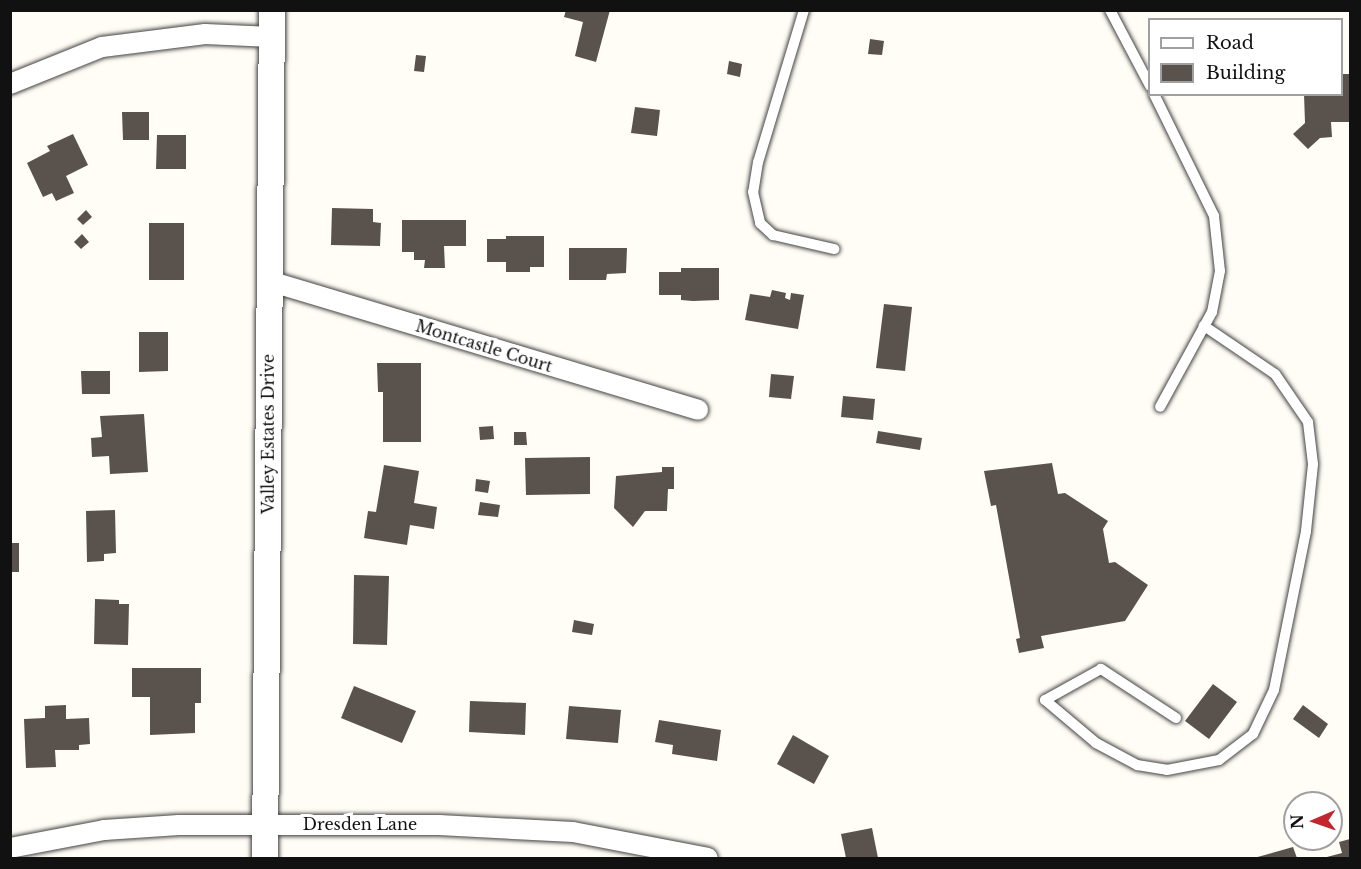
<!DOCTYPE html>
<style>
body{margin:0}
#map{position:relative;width:1361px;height:869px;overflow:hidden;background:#fffdf5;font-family:"Libre Baskerville",serif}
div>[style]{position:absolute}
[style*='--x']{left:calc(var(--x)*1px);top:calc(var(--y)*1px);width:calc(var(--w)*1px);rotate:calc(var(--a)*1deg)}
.building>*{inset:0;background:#5a524d}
.roads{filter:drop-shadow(0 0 2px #444) drop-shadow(0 0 2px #444)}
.service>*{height:10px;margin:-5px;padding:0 5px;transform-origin:5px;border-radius:5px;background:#fff}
.minor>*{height:20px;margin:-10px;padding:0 10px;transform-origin:10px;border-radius:10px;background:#fff}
.tertiary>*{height:26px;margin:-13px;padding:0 13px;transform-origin:13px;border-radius:13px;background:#fff}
span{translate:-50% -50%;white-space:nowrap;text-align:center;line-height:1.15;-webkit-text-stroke:6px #fff;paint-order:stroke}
.street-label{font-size:16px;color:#111}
.frame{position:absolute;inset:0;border:12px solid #111;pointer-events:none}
.legend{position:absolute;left:1148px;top:18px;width:195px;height:78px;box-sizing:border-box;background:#fff;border:2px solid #a0a0a0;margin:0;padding:8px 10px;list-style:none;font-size:18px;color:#111}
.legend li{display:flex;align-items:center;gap:12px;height:30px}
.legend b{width:30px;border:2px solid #a0a0a0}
.north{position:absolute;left:1283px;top:791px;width:60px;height:60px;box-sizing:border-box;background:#fff;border:2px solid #a0a0a0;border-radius:50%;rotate:268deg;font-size:16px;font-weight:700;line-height:24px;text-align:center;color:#111}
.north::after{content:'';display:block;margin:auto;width:21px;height:27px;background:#c4262e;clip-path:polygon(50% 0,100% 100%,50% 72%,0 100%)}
</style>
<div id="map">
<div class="building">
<i style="clip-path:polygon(566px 10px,610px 10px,596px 62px,575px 56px,583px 22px,564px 17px)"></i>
<i style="clip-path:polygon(870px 39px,884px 41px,882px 55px,868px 54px)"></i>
<i style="clip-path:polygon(416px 55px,426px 56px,424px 72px,414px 71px)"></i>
<i style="clip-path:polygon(729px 61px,742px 64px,740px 77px,727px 74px)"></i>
<i style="clip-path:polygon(1342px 74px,1350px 74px,1350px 122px,1331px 122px,1332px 137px,1320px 138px,1308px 149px,1293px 134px,1305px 123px,1304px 94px,1342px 94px)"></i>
<i style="clip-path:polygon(635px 107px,660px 110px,657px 136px,631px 133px)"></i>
<i style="clip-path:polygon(122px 112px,149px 112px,149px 140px,123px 140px)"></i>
<i style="clip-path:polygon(73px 134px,88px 165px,66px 176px,74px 193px,56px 201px,52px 193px,43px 197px,27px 163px,50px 151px,47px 146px)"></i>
<i style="clip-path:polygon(157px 135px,186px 135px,186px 169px,156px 169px)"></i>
<i style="clip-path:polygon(332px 208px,373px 209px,373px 222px,381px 223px,380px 246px,331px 245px)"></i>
<i style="clip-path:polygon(86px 210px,92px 217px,83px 225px,77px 219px)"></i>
<i style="clip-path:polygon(402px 220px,466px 220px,466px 246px,444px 246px,445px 268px,424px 268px,425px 260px,414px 260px,414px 252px,402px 252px)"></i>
<i style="clip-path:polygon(149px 223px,184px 223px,184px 280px,149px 280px)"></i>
<i style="clip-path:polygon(82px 234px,89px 242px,81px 249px,74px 242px)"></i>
<i style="clip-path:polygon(506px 236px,544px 236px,544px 267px,530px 267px,530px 272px,506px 272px,506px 262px,487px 262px,487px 239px,506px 239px)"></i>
<i style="clip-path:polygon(569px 248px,627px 248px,626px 273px,607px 274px,606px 280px,569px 280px)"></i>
<i style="clip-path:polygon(681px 268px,719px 268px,719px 300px,693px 301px,681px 300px,681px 295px,659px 295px,659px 272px,681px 272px)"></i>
<i style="clip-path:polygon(772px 290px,786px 293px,785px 298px,790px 300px,791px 293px,804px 295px,798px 329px,745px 320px,750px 294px,770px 297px)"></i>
<i style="clip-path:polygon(884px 304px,912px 307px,905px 371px,876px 368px)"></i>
<i style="clip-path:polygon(139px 332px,168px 332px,168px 371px,139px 372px)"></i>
<i style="clip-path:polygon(377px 363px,421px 363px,421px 442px,383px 442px,383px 392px,378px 392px)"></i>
<i style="clip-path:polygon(81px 371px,110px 371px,110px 394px,82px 394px)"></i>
<i style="clip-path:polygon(771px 374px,794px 376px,791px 399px,769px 397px)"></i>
<i style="clip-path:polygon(843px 396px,875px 399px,873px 420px,841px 417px)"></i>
<i style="clip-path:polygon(144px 414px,148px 472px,110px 474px,109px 456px,92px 457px,91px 438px,102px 437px,100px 416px)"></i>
<i style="clip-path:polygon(493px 426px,494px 439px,480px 440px,479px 427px)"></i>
<i style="clip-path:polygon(878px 431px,922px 438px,920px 450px,876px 443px)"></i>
<i style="clip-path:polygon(514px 432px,526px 432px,527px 445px,514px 445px)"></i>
<i style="clip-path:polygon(590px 457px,590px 494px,526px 495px,525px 458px)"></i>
<i style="clip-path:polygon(1052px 463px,1058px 494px,1065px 493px,1108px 521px,1103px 529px,1109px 563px,1115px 562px,1148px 585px,1125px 621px,1041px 636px,1044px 648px,1019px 653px,1016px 639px,1020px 638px,996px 505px,991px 506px,984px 471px)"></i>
<i style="clip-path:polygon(384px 465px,419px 471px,414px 503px,437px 507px,434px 529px,410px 525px,407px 545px,364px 538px,368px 511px,376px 512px)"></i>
<i style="clip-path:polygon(662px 467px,674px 467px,674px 489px,668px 489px,667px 511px,645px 511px,633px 527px,614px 508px,616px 476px,662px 472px)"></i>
<i style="clip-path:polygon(476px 479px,490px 481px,488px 493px,475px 491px)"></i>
<i style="clip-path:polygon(480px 502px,500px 505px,498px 517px,478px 515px)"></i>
<i style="clip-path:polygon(115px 510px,116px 553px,104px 554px,104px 561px,87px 562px,86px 511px)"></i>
<i style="clip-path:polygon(10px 543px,19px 543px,19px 572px,10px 572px)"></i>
<i style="clip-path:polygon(354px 575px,389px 576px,387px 645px,353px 644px)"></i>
<i style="clip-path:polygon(95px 599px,119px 600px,119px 604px,129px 604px,128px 645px,94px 644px)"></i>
<i style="clip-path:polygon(574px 620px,594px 624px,592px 635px,572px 632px)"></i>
<i style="clip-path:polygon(132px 668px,201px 668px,201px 703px,195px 703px,195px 733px,150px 735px,150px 697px,132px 697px)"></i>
<i style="clip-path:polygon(1213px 684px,1237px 702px,1209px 739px,1185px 721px)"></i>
<i style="clip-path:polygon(354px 686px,416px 711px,402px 743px,341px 718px)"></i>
<i style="clip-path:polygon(470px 701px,526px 703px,525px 735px,469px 732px)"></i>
<i style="clip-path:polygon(66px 705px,66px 719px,89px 718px,90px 744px,79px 745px,79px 750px,55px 750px,56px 767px,26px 768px,24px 719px,45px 718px,45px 706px)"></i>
<i style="clip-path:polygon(1303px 705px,1328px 724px,1319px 738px,1293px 719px)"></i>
<i style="clip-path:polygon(569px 706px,621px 710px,618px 743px,566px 739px)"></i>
<i style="clip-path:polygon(659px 720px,721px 730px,717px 761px,672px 754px,673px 745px,655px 742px)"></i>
<i style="clip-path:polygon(793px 735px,829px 756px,814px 784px,777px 764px)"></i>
<i style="clip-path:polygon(872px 828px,878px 858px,846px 858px,841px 834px)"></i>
<i style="clip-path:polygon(1350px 839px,1350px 858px,1323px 858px,1342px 853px,1339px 842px)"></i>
<i style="clip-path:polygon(1293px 847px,1297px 858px,1254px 858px)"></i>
</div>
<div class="roads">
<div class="service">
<i style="--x:804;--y:10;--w:159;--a:106.8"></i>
<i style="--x:758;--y:162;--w:30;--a:99"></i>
<i style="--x:753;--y:192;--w:32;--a:77"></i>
<i style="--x:760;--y:223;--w:18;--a:43"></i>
<i style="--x:773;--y:235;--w:63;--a:12.9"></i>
<i style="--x:1110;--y:10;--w:86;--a:62.2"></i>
<i style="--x:1154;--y:94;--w:136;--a:63.8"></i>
<i style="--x:1214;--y:216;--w:55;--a:83.8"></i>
<i style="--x:1220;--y:271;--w:42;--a:101"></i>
<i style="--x:1212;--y:312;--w:108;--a:118.7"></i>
<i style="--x:1176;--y:718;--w:90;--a:-146.8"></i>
<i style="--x:1101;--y:669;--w:64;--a:151"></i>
<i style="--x:1045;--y:700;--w:67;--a:40.1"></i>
<i style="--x:1096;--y:743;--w:47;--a:28.2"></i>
<i style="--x:1137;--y:765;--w:30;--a:9"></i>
<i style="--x:1167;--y:770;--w:53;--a:-10.9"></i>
<i style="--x:1219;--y:760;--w:43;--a:-37.4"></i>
<i style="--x:1253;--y:734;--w:49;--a:-64.5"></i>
<i style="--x:1274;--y:690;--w:162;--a:-78.6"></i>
<i style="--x:1306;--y:531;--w:67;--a:-84"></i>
<i style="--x:1313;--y:464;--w:42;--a:-96.8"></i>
<i style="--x:1308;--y:422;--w:58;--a:-124.5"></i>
<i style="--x:1275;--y:374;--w:86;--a:-145.9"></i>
</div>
<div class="minor">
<i style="--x:10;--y:84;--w:99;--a:-21.9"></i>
<i style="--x:102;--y:47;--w:104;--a:-7.2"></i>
<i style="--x:205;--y:34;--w:67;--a:2.6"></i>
<i style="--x:269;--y:281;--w:448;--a:16.7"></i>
<i style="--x:10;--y:848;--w:96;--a:-10.8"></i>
<i style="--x:104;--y:830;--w:75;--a:-3.8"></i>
<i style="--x:179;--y:825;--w:260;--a:0"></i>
<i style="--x:439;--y:825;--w:134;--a:3"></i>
<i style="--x:573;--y:832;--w:137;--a:10.9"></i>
</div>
<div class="tertiary">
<i style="--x:265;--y:858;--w:848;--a:-89.53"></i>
</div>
</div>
<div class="street-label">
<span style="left:484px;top:346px;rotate:17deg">Montcastle Court</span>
<span style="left:268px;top:434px;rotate:-90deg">Valley Estates Drive</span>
<span style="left:360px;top:824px">Dresden Lane</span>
</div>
<div class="frame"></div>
<ul class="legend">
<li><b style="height:8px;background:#fff"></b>Road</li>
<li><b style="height:16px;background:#5a524d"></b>Building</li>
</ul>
<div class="north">N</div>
</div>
